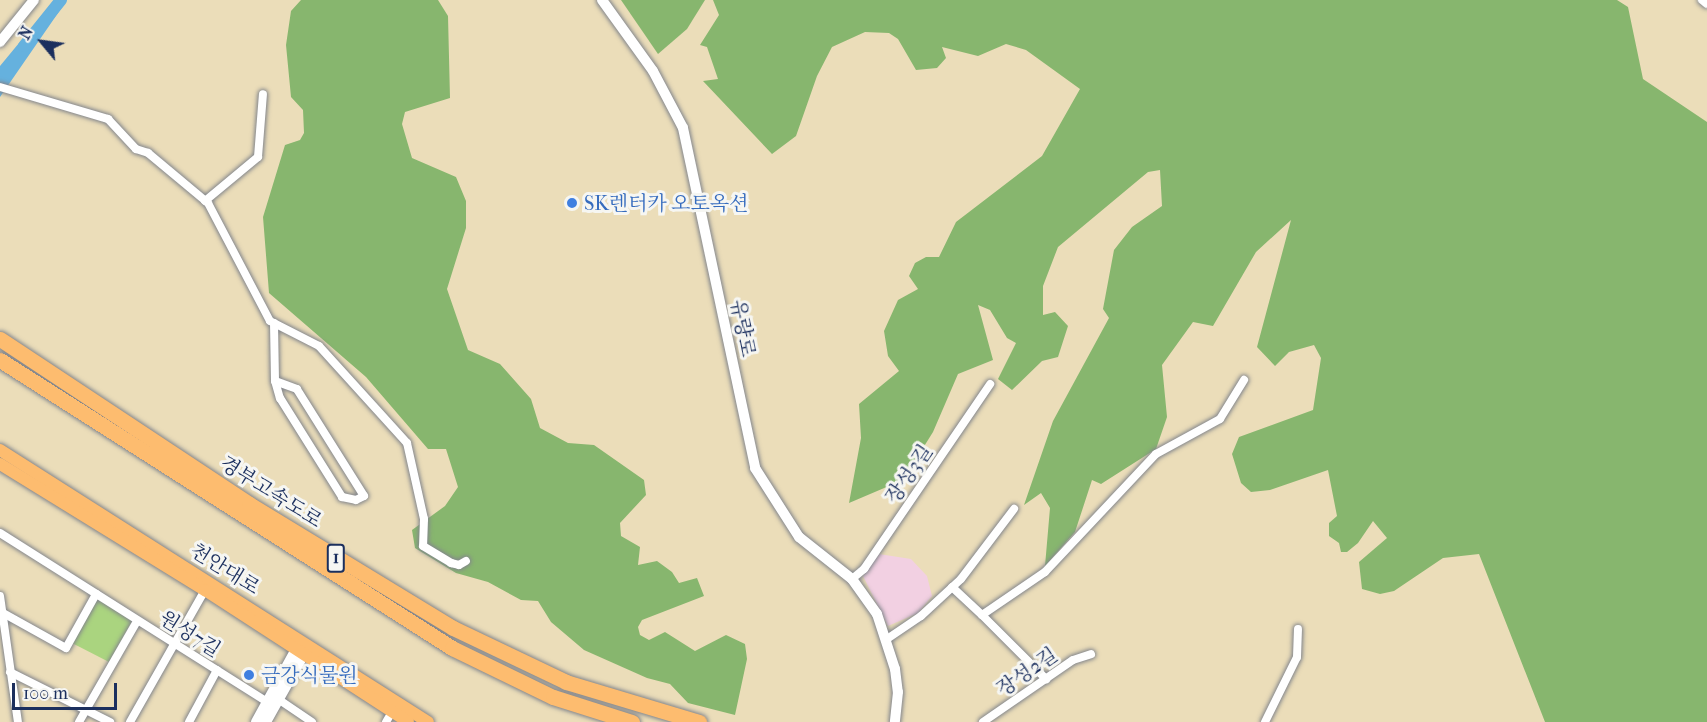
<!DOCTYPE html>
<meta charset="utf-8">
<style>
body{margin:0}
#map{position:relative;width:1707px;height:722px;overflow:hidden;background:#ebddb9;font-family:"IM FELL French Canon","Noto Serif KR",serif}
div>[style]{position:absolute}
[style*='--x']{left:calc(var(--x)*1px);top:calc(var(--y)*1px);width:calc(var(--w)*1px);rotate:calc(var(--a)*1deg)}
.built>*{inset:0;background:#f2d0e2}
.green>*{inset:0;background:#aad47f}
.forest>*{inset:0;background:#87b66e}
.water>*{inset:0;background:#65b1de}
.river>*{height:12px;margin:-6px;padding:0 6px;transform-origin:6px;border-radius:6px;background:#65b1de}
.roads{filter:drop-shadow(0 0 2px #83868c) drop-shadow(0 0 2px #83868c)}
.minor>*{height:8px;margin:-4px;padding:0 4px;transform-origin:4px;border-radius:4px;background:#fff}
.tertiary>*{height:10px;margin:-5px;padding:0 5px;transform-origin:5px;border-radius:5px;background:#fff}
.primary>*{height:12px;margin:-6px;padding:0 6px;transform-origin:6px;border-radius:6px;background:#fdbc6f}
.motorway>*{height:15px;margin:-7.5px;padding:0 7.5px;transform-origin:7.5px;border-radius:7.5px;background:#fdbc6f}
.dots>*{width:16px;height:16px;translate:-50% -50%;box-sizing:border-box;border:3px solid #f6f6f2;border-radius:50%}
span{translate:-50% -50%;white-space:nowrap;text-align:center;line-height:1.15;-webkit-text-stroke:6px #f6f6f2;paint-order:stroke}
.shield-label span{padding:2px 4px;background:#f6f6f2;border:2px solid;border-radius:4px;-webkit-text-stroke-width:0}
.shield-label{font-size:18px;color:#1b2f5e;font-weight:700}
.shop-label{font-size:20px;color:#366cbe}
.left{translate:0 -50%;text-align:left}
.street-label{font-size:20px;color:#1b2f5e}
.north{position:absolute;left:12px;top:12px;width:60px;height:60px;-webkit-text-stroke:4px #f6f6f2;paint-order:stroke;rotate:299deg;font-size:16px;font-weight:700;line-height:24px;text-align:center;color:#1b2f5e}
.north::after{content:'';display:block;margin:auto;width:21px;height:27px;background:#1b2f5e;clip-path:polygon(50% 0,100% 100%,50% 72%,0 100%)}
.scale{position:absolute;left:12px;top:683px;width:105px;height:27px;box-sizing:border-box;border:3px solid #1b2f5e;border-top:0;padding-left:8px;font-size:18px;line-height:21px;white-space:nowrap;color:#1b2f5e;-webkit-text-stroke:4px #f6f6f2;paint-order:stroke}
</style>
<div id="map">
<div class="built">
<i style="clip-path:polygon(879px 554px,911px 559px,927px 576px,932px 596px,918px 613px,888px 626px,863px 576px)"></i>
</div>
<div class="green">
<i style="clip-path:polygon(104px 595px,132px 612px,133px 619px,109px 662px,72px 643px,99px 596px)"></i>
</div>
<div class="forest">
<i style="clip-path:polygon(301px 0,438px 0,448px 16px,450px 98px,405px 112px,402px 124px,412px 158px,456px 177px,466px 201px,466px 228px,447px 289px,468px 350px,500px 364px,531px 399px,540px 428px,568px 443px,594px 445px,644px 480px,646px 495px,620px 523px,621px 536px,640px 547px,638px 565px,657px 561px,672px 572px,679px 583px,697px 578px,704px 596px,642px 620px,638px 627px,640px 635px,649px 640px,665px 632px,695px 651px,726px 635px,745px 644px,747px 659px,735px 715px,688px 703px,670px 684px,647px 678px,584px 650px,551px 622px,538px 601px,521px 600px,488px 582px,456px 573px,415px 548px,412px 530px,445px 506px,458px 487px,446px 449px,428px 449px,366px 377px,269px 293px,263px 217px,285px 145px,300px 140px,304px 133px,303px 110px,291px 97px,286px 45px,291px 11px)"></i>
<i style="clip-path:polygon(621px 0,705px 0,687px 29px,658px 54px)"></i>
<i style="clip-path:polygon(713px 0,1617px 0,1628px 7px,1643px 79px,1707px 122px,1707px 722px,1545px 722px,1479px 554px,1443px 558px,1394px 591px,1380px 594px,1362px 589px,1359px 562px,1387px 538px,1373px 521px,1358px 543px,1347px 552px,1341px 552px,1339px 543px,1329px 536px,1329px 523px,1337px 516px,1328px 470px,1270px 490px,1251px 492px,1241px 483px,1232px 454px,1239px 437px,1313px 410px,1321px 358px,1314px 345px,1289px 352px,1275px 366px,1257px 347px,1291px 220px,1256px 252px,1213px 326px,1193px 322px,1162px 365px,1167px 417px,1156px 449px,1101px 484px,1092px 480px,1075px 532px,1045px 566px,1050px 508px,1041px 493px,1024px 505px,1053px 421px,1109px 318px,1103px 309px,1114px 250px,1132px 227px,1162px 206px,1160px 170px,1148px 172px,1058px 247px,1043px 286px,1043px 315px,1055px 312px,1068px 326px,1058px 357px,1042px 361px,1012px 390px,998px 379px,1016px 343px,1007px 338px,990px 310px,978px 305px,993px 360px,958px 374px,933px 432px,903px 480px,849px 503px,861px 438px,859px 404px,899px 371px,888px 356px,884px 331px,898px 300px,918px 289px,909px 276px,915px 263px,926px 257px,939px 257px,956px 222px,1042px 156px,1080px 89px,1026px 50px,1006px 44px,978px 56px,942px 47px,946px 58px,937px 68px,916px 70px,898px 39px,889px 33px,865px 32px,832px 47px,817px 76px,796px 136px,772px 154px,703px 81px,718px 79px,707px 47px,700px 45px,719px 15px)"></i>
</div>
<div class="water">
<i style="clip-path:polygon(59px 0,67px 0,0 97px,0 66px,19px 43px,38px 32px)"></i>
</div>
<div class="river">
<i style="--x:24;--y:46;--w:59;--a:-51.2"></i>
</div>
<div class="roads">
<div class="minor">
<i style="--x:1702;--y:0;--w:6;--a:39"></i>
<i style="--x:0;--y:87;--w:113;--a:16.5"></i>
<i style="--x:108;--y:119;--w:41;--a:47"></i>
<i style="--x:136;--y:149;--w:13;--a:18"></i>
<i style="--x:148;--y:153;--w:78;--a:39.8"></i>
<i style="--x:208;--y:203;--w:133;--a:62.3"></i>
<i style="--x:270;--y:321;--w:55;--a:27"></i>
<i style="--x:319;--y:346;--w:131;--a:47.8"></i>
<i style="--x:407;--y:443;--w:78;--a:77.4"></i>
<i style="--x:424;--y:519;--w:27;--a:92"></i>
<i style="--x:423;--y:546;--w:33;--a:31"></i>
<i style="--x:451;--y:563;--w:8;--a:14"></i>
<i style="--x:459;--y:565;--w:8;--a:-30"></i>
<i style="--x:205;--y:201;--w:69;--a:-39.7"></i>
<i style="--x:258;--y:157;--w:63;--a:-85.5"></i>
<i style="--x:274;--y:323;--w:58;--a:89"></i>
<i style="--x:275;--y:381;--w:18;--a:74"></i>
<i style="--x:280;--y:398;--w:117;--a:57.9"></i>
<i style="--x:342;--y:497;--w:14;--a:12"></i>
<i style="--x:356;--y:500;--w:9;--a:-27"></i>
<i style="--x:364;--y:496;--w:126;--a:-122.1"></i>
<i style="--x:297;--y:389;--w:23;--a:-160"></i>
<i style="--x:0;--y:533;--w:316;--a:32.3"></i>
<i style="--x:852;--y:579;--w:16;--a:-40"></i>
<i style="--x:864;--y:569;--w:224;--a:-55.7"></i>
<i style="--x:952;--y:587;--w:41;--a:43"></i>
<i style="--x:982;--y:615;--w:76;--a:-34.3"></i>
<i style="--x:1045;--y:572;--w:162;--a:-46.8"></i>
<i style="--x:1156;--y:454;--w:73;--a:-28.7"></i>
<i style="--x:1220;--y:419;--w:46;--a:-58.4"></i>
<i style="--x:0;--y:596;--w:127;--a:81.9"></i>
<i style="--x:3;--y:613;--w:72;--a:29.1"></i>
<i style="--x:66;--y:648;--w:62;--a:-60.9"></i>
<i style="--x:982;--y:615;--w:91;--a:45"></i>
<i style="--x:887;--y:639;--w:41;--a:-34.1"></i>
<i style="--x:921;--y:616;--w:54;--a:-42.8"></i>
<i style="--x:961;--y:579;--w:88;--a:-52.9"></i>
<i style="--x:10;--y:672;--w:112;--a:26.6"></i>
<i style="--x:278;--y:699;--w:41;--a:34.1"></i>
<i style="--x:79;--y:722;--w:116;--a:-60.1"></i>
<i style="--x:130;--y:722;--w:152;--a:-60.4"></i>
<i style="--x:189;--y:722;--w:59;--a:-61.7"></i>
<i style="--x:386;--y:722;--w:12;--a:-59"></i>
<i style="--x:983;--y:722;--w:109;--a:-34.6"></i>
<i style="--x:1073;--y:660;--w:19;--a:-18"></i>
<i style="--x:1265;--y:722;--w:72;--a:-63.8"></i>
<i style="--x:1297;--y:657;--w:28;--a:-88"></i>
</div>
<div class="tertiary">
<i style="--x:602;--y:0;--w:87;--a:54.3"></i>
<i style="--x:653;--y:71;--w:64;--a:62.2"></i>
<i style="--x:683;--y:128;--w:348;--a:78"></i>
<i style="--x:755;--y:468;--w:82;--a:57.5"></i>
<i style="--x:799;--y:537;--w:68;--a:38.4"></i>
<i style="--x:852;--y:579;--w:43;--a:54.5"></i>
<i style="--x:877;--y:614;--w:58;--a:71.9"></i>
<i style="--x:895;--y:669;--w:23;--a:83"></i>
<i style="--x:898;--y:692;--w:30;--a:96"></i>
<i style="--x:0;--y:42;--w:54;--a:-51"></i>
<i style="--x:256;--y:722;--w:91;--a:-61.2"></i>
<i style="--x:266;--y:722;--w:84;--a:-60.7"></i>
</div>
<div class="primary">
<i style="--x:0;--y:450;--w:507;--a:32.44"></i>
<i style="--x:0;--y:464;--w:241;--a:31.6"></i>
<i style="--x:205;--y:590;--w:242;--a:33"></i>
</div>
<div class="motorway">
<i style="--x:0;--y:339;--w:299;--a:33.5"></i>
<i style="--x:249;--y:504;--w:239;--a:31.3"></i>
<i style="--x:453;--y:628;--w:125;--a:25.5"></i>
<i style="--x:566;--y:682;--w:139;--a:16.7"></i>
<i style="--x:0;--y:360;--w:536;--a:32.5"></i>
<i style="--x:452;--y:648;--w:112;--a:25.9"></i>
<i style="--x:553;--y:697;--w:83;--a:17.6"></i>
</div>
</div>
<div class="dots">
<i style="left:572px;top:203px;background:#3f7fe0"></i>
<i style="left:249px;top:675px;background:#3f7fe0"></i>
</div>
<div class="shield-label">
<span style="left:336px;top:558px">1</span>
</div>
<div class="shop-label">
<span class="left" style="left:584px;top:203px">SK렌터카 오토옥션</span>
<span class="left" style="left:261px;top:675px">금강식물원</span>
</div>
<div class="street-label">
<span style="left:743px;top:328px;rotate:79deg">유량로</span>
<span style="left:909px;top:474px;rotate:-56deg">장성3길</span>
<span style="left:271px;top:492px;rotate:32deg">경부고속도로</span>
<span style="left:225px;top:569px;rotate:32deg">천안대로</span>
<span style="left:190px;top:634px;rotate:32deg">원성7길</span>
<span style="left:1027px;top:672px;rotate:-35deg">장성2길</span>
</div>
<div class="north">N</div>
<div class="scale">100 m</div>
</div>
